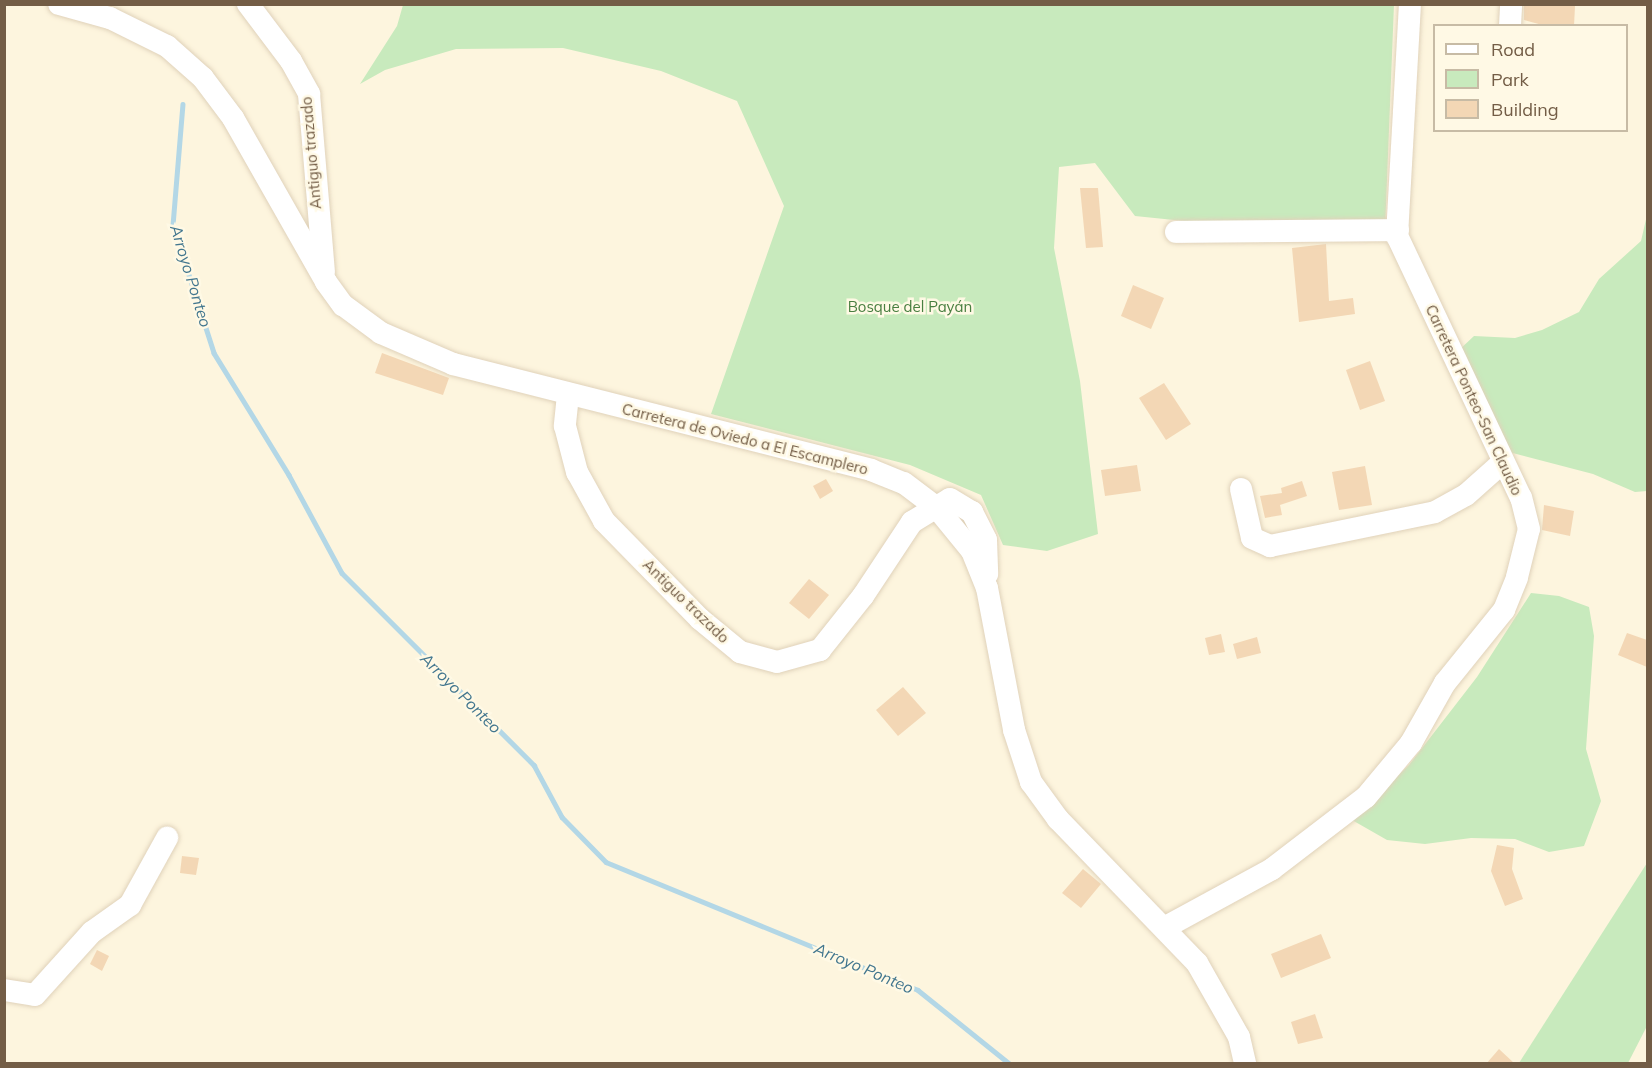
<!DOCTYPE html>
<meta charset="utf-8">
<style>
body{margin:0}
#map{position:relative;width:1652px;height:1068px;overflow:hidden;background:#fdf5de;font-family:Mulish,sans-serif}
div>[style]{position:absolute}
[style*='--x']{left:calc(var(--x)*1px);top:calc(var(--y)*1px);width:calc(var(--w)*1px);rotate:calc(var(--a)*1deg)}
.green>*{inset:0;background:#c8eabd}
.stream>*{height:4.5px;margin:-2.25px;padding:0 2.25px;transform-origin:2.25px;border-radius:2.25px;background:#b3d7e6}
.building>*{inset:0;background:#f3d7b5}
.roads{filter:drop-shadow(0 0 2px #e0d2ba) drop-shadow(0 0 2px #e0d2ba)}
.minor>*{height:22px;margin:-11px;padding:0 11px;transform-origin:11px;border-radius:11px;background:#fff}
span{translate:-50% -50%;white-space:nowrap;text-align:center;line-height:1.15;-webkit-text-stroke:5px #fff9e5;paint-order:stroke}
.street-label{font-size:15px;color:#735d46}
.park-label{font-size:15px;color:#497f40}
.water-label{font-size:16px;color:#42768e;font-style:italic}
.frame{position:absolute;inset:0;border:6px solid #735d46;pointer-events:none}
.legend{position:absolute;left:1433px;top:24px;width:195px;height:108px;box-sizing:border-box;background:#fff9e5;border:2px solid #c7bba5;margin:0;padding:8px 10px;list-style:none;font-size:18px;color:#735d46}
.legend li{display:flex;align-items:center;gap:12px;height:30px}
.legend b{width:30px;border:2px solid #c7bba5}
</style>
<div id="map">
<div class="green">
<i style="clip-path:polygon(403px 5px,1394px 5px,1385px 230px,1292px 232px,1135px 216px,1095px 163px,1059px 167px,1054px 248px,1080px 381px,1098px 534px,1047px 551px,1003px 545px,981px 495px,910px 465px,711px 414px,784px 206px,737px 101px,661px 71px,563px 48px,456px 49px,385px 70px,360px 84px,397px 26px)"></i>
<i style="clip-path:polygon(1647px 215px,1647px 491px,1635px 492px,1593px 474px,1505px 451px,1458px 351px,1474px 336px,1515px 338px,1542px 330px,1579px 312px,1599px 279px,1641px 241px)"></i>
<i style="clip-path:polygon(1531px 593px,1559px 596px,1589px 607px,1594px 636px,1586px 749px,1601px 801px,1584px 846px,1549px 852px,1515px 839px,1471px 838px,1425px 844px,1387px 840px,1352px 820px,1409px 765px,1477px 677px)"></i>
<i style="clip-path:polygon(1647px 863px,1647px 1026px,1628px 1063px,1519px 1063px)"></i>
</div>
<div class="stream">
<i style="--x:183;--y:104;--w:121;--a:94.7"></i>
<i style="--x:173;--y:225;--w:134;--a:72.2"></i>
<i style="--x:214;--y:353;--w:143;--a:58.4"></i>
<i style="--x:289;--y:475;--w:111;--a:61.6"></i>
<i style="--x:342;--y:573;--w:272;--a:45"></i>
<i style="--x:534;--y:765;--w:59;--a:61.7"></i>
<i style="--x:562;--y:817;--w:63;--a:45.6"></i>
<i style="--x:606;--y:862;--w:337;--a:22.3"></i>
<i style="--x:918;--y:990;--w:118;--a:38.8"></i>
</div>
<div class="building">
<i style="clip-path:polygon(1524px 4px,1575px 6px,1574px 26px,1546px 26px,1524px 20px)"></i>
<i style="clip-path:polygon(1080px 188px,1098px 188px,1103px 247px,1086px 248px)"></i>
<i style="clip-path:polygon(1326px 244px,1329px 301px,1353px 298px,1355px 314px,1299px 322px,1292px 248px)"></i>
<i style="clip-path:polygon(1133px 285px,1164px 298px,1151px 329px,1121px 316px)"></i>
<i style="clip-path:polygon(382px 353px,449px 378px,443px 395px,375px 373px)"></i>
<i style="clip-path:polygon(1370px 361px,1385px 401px,1360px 410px,1346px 370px)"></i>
<i style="clip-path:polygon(1164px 383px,1191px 424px,1166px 440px,1139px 398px)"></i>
<i style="clip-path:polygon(1137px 465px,1141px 491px,1105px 496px,1101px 470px)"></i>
<i style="clip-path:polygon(1365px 466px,1372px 505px,1339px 510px,1332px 472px)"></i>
<i style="clip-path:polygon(826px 479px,833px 491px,820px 499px,813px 486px)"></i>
<i style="clip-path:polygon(1302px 481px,1307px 496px,1280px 505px,1282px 515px,1265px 518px,1260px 496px,1282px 493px,1281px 488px)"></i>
<i style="clip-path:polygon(1544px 505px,1574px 511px,1570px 536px,1542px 530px)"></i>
<i style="clip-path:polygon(809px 579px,829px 595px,809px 619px,789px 603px)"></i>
<i style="clip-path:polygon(1627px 633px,1647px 640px,1647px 667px,1618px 655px)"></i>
<i style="clip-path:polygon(1221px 634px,1225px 652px,1209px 655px,1205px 638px)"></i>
<i style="clip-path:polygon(1257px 637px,1261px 653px,1237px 659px,1233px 644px)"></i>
<i style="clip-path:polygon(903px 687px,926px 713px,898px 736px,876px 710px)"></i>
<i style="clip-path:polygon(1497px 845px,1514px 848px,1512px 869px,1523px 899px,1505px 906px,1491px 871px)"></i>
<i style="clip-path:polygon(182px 856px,199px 858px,196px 875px,180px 873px)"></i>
<i style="clip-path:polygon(1083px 869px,1101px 884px,1081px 908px,1062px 893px)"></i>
<i style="clip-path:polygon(1321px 934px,1331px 958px,1281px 978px,1271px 954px)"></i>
<i style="clip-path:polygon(97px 950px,109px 956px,102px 971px,90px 964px)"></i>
<i style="clip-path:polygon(1315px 1014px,1323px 1038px,1298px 1044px,1291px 1022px)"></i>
<i style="clip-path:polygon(1499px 1049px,1515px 1064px,1486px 1064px)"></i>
</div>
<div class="roads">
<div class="minor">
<i style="--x:59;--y:4;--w:53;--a:15.4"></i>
<i style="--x:110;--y:18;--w:64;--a:26.2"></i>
<i style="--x:167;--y:46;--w:48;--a:41.6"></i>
<i style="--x:203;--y:78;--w:50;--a:53.1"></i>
<i style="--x:233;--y:118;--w:189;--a:60.4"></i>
<i style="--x:326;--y:282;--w:29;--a:54"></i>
<i style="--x:343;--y:305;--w:47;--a:36.4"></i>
<i style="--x:381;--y:333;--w:78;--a:23.3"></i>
<i style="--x:453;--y:364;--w:431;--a:14.2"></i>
<i style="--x:871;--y:470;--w:35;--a:22"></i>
<i style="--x:904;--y:483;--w:41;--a:37.1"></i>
<i style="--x:937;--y:508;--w:55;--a:50.9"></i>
<i style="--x:972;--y:551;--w:40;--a:68"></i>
<i style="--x:987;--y:588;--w:145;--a:79.2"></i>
<i style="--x:1014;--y:730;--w:55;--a:71.9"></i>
<i style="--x:1031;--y:782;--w:46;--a:53.9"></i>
<i style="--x:1058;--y:819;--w:200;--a:46"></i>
<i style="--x:1197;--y:963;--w:85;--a:60.4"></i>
<i style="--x:1239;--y:1037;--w:28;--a:77"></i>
<i style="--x:248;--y:4;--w:71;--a:53"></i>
<i style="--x:291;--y:61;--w:38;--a:61"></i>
<i style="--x:309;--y:94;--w:178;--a:85.2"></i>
<i style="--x:1510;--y:26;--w:22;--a:-87"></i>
<i style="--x:1176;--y:232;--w:222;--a:-0.5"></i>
<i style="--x:568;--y:395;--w:31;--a:96"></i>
<i style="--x:565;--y:426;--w:48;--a:75.4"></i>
<i style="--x:577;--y:472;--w:56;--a:61.1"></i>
<i style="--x:604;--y:521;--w:137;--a:45.6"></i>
<i style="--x:700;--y:619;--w:52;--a:39.5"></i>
<i style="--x:740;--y:652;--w:38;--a:15"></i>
<i style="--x:777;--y:662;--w:45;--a:-15.6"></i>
<i style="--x:820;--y:650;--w:69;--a:-51.5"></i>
<i style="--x:863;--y:596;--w:89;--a:-56.5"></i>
<i style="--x:912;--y:522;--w:44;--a:-31.2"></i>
<i style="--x:950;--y:499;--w:26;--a:31"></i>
<i style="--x:972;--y:512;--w:31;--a:63"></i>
<i style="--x:986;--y:540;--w:34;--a:88"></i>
<i style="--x:1241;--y:489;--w:50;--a:77.3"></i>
<i style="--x:1252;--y:538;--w:20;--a:24"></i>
<i style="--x:1270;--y:546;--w:168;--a:-11.6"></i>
<i style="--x:1435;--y:512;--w:35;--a:-29"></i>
<i style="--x:1466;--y:495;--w:50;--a:-41.7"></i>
<i style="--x:1164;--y:928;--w:123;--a:-28.6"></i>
<i style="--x:1272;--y:869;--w:118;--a:-37.5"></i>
<i style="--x:1366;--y:797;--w:70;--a:-50.2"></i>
<i style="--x:1411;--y:743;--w:69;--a:-60.5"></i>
<i style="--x:1445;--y:683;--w:94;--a:-51.1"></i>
<i style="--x:1504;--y:610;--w:35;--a:-68"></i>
<i style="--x:1517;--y:577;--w:49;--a:-76"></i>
<i style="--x:1529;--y:529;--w:32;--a:-104"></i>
<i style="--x:1521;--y:498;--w:290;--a:-115.3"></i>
<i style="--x:1397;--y:236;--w:232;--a:-86.8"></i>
<i style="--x:4;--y:990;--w:31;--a:9"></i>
<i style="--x:35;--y:995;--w:85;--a:-47.9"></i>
<i style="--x:92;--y:932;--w:47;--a:-35.4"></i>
<i style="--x:130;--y:905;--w:77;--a:-61.1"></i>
</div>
</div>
<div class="street-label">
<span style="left:311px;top:153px;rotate:-95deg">Antiguo trazado</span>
<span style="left:1474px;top:400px;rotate:65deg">Carretera Ponteo-San Claudio</span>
<span style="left:745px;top:439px;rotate:14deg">Carretera de Oviedo a El Escamplero</span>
<span style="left:686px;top:601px;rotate:44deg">Antiguo trazado</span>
</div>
<div class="park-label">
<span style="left:910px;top:307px">Bosque del Payán</span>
</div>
<div class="water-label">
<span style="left:191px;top:276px;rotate:73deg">Arroyo Ponteo</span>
<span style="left:461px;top:693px;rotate:45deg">Arroyo Ponteo</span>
<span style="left:864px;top:968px;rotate:23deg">Arroyo Ponteo</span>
</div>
<div class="frame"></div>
<ul class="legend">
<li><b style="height:8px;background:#fff"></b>Road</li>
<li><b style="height:16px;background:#c8eabd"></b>Park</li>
<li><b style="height:16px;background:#f3d7b5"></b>Building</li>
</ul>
</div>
